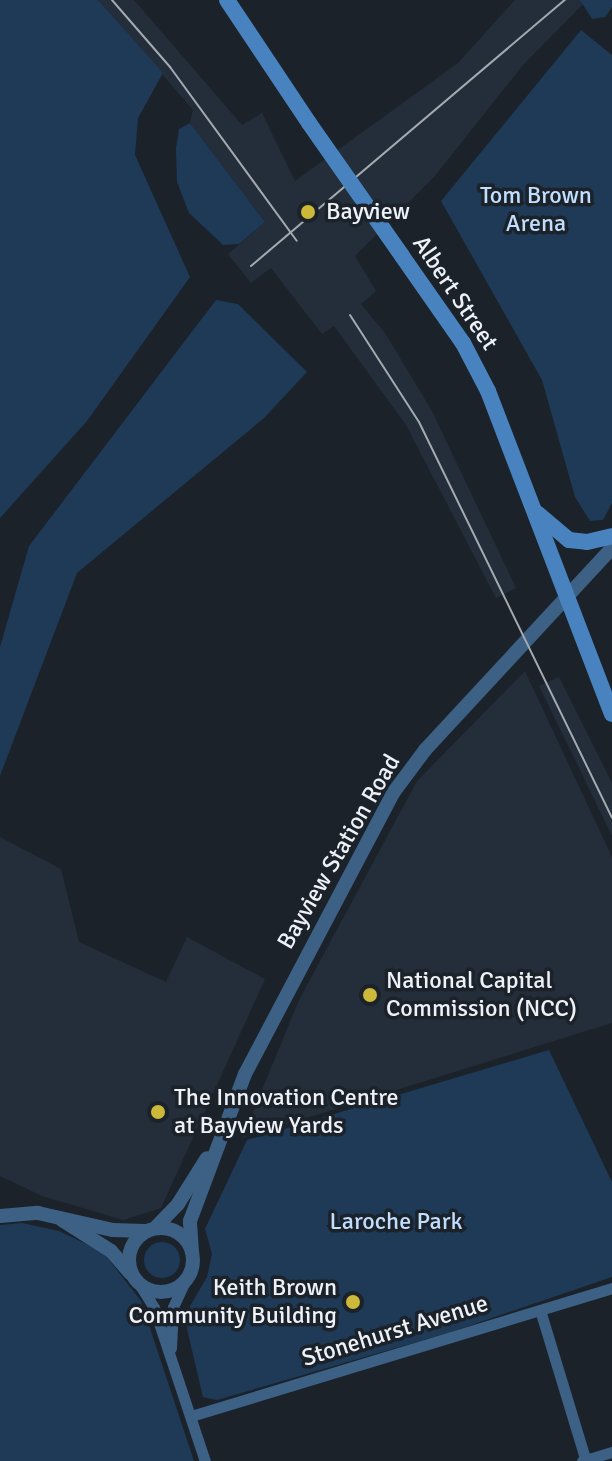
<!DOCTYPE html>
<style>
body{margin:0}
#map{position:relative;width:612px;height:1461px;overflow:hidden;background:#1b222a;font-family:Signika,sans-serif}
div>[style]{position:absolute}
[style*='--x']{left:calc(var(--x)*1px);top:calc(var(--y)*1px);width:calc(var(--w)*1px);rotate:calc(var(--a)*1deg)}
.built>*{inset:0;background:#232e3a}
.green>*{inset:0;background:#1e3a57}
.round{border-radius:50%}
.minor>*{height:11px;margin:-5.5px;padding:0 5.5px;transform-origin:5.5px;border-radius:5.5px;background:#3d6085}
.tertiary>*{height:14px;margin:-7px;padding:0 7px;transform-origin:7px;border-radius:7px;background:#3d6085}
.tertiary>.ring{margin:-7px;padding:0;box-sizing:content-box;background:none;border:14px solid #3d6085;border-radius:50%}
.secondary>*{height:16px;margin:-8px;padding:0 8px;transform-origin:8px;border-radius:8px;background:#4983bf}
.tram>*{height:2px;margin:-1px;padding:0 1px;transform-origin:1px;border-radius:1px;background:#a5aab1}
.secondary-bridge>*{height:16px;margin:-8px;padding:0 8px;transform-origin:8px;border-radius:8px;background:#4983bf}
.dots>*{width:22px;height:22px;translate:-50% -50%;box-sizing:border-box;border:4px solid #1b222a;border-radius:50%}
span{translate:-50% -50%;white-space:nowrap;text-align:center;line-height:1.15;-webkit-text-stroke:7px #1b222a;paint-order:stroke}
.park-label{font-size:24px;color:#c2defe}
.poi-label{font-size:24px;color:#eef2f8}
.left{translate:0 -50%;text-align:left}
.right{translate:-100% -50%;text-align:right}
.street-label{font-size:24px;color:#eef2f8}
</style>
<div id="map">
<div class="built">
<i style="clip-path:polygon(98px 0,134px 0,242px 125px,262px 113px,295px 181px,458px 63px,515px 0,587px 0,523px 65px,434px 177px,355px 256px,376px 291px,361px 304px,385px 333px,432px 411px,516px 588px,496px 598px,406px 425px,334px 326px,322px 334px,271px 268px,251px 283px,228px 254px,265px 222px,190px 123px,193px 110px)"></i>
<i style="clip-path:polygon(525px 671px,612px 857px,612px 1023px,242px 1138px,299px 1000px,417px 781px)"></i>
<i style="clip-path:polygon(559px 677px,612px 783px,612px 836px,539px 686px)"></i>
<i style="clip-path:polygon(0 837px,61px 869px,79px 942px,166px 982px,187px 937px,265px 979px,161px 1208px,123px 1220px,42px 1196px,0 1176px)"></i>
</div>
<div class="green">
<i style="clip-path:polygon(0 0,98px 0,163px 73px,138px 118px,135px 155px,190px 277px,87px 421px,0 518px)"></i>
<i style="clip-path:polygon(580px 0,612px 0,612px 7px,605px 17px,592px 19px)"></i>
<i style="clip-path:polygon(581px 30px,612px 55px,612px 503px,603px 520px,590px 521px,575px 497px,542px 380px,441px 201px)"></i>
<i style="clip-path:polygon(190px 123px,265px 222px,239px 244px,223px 245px,189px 213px,177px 182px,176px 148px,179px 129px)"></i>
<i style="clip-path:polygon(216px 300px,238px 304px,307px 372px,264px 418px,77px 573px,0 776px,0 647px,29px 546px)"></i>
<i style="clip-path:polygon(549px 1050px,612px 1182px,612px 1277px,451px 1332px,217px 1400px,203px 1397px,187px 1329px,190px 1306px,207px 1277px,212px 1254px,205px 1229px,247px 1140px)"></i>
<i style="clip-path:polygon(22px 1223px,59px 1231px,103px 1252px,141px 1301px,194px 1461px,0 1461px,0 1225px)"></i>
<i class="round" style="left:144px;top:1242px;width:36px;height:36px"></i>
</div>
<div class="minor">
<i style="--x:138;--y:1282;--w:31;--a:58"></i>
<i style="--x:154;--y:1308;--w:161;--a:71.6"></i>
<i style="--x:540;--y:1310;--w:158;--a:73.1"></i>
<i style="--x:171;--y:1348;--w:41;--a:-87.2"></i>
<i style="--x:173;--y:1307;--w:29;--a:-65"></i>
<i style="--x:191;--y:1416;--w:440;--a:-16.9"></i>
<i style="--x:582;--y:1461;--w:31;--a:-17"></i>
</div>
<div class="tertiary">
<i style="--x:0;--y:1216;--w:38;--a:-5"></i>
<i style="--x:38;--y:1213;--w:77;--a:12.8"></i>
<i style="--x:113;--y:1230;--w:32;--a:2"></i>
<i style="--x:62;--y:1220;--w:58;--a:32.3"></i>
<i style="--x:111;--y:1251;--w:29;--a:49"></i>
<i class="ring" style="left:129px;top:1228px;width:50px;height:50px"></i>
<i style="--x:155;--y:1228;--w:33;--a:-46"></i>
<i style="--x:178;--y:1204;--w:54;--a:-57.8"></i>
<i style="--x:192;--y:1252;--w:31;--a:-94"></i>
<i style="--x:190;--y:1221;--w:157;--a:-69.5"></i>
<i style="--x:245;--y:1074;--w:318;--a:-62.2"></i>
<i style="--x:393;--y:793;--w:54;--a:-53.3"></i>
<i style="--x:425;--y:750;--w:275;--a:-47.2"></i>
</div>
<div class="secondary">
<i style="--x:227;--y:0;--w:148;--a:56.3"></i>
<i style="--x:402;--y:256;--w:106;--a:55"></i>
<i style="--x:463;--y:343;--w:54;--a:62.5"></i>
<i style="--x:488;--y:391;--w:346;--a:69"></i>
<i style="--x:537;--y:513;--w:42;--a:40.2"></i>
<i style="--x:569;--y:540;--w:18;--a:6"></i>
<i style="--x:587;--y:542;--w:26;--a:-13"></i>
</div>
<div class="tram">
<i style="--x:112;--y:0;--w:89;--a:49.1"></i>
<i style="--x:170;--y:67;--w:215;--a:53.9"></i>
<i style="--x:251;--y:266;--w:412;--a:-40.3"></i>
<i style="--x:350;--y:315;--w:127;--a:57.2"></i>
<i style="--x:419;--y:422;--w:440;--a:64"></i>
</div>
<div class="secondary-bridge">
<i style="--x:309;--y:123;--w:162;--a:55"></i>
</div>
<div class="dots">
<i style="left:308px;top:212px;background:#ccb939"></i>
<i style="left:370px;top:995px;background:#ccb939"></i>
<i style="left:158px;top:1112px;background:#ccb939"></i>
<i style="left:353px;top:1302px;background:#ccb939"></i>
</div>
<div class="park-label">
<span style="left:536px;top:210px">Tom Brown<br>Arena</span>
<span style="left:396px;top:1222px">Laroche Park</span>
</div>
<div class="poi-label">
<span class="left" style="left:326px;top:212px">Bayview</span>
<span class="left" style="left:386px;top:995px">National Capital<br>Commission (NCC)</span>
<span class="left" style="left:174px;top:1112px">The Innovation Centre<br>at Bayview Yards</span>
<span class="right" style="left:337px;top:1302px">Keith Brown<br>Community Building</span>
</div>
<div class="street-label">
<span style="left:455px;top:293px;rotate:56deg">Albert Street</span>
<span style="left:339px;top:852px;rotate:-60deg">Bayview Station Road</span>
<span style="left:395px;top:1331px;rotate:-17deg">Stonehurst Avenue</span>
</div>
</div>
